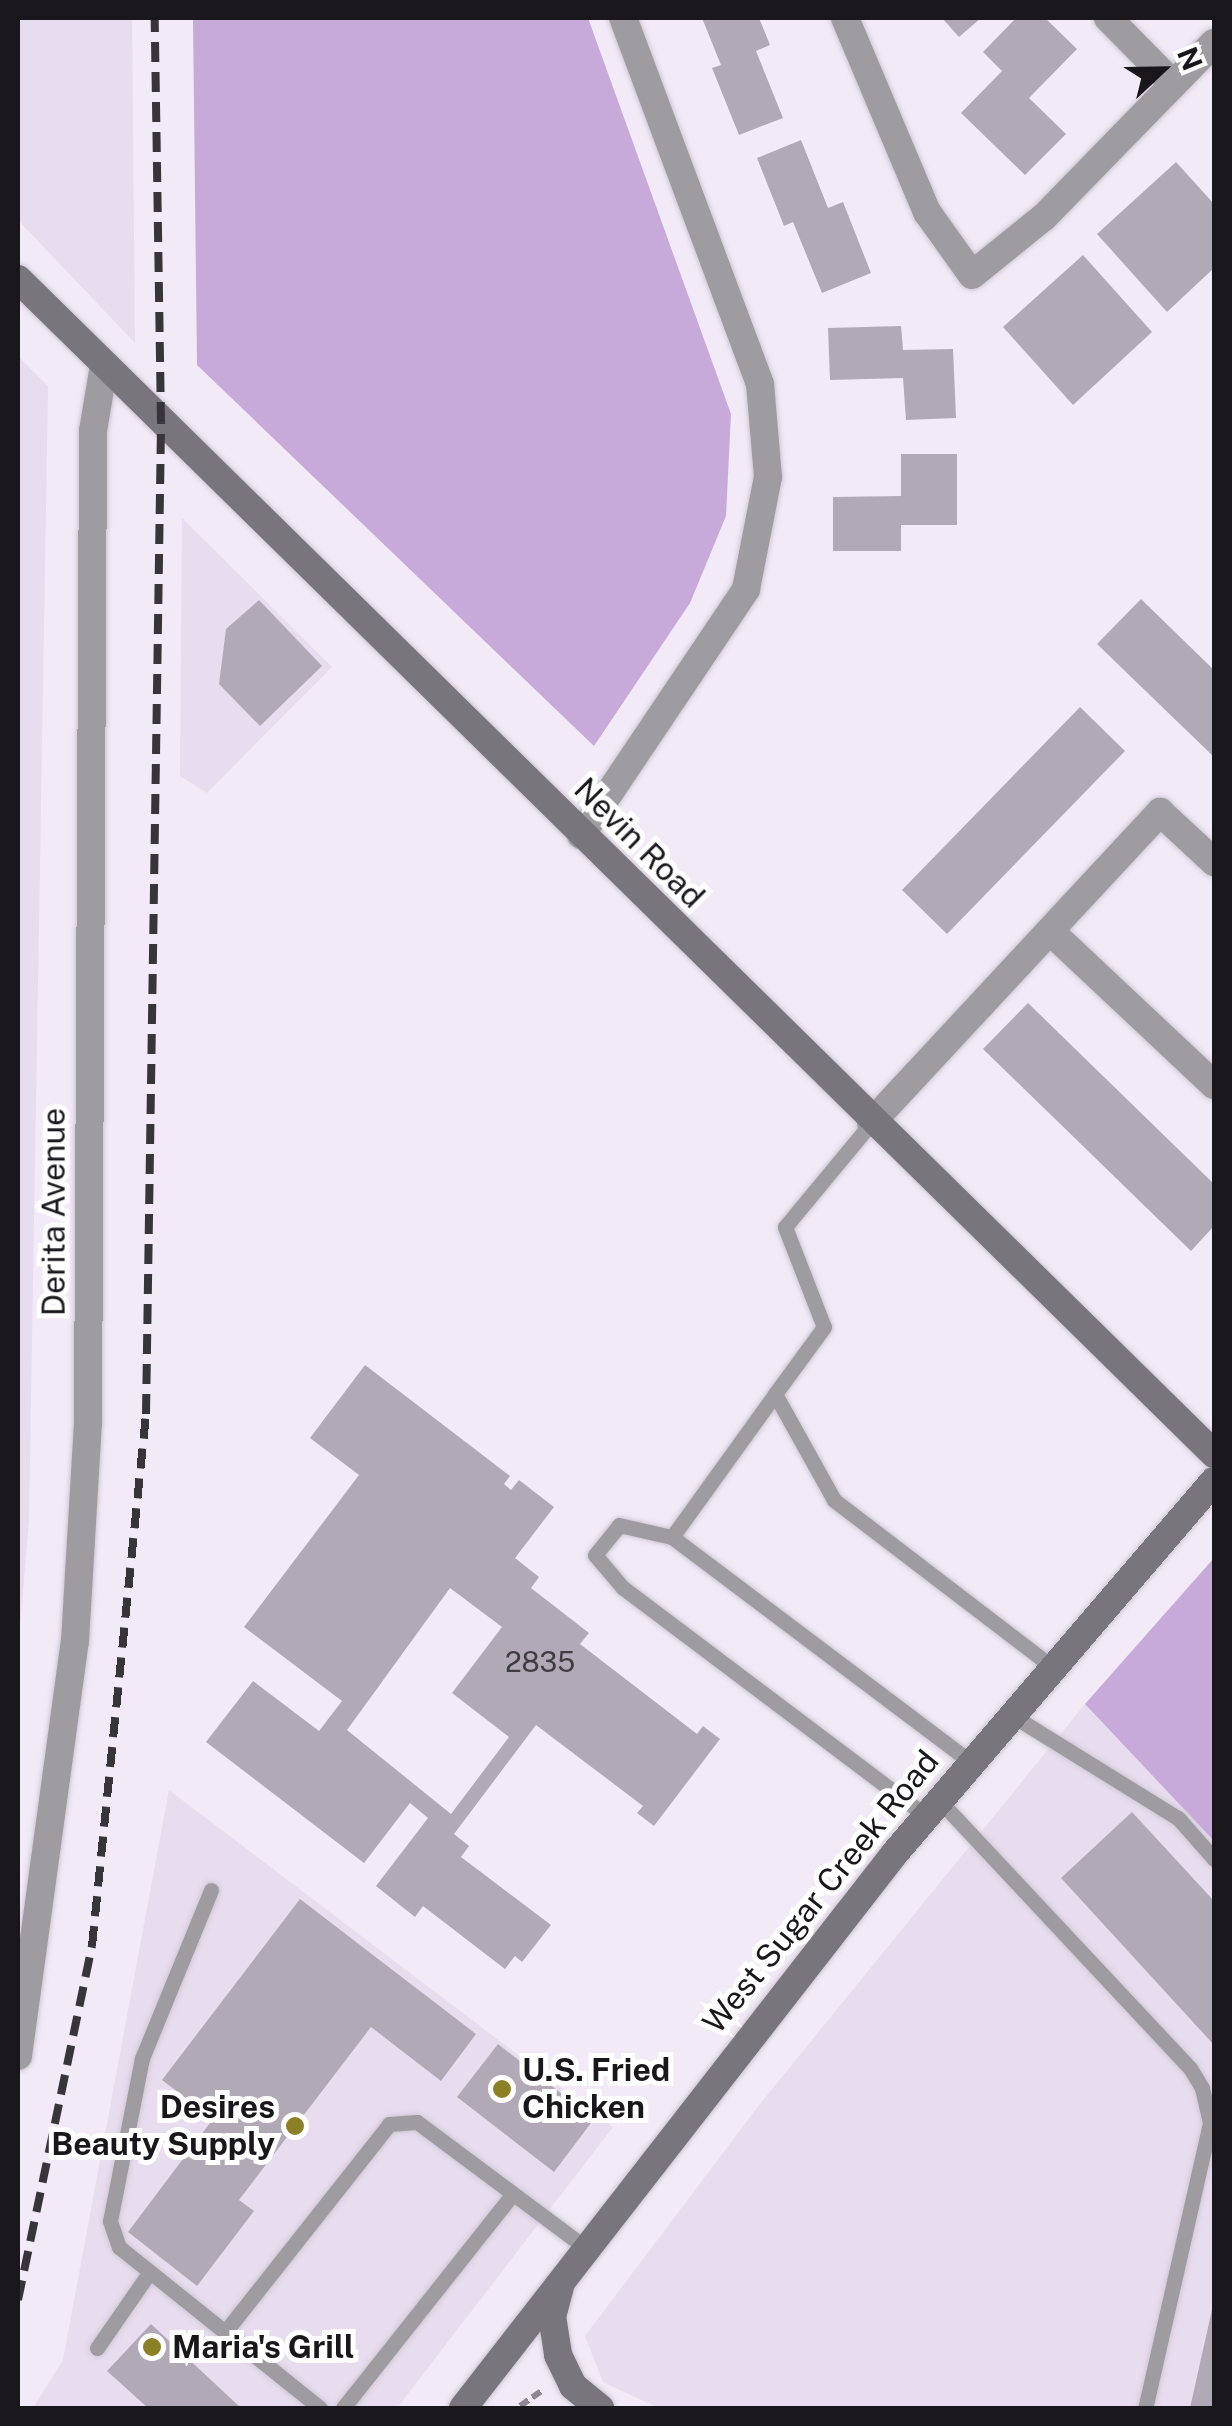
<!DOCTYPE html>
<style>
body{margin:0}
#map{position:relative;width:1232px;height:2426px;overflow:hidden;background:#f2eaf7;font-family:"Public Sans",sans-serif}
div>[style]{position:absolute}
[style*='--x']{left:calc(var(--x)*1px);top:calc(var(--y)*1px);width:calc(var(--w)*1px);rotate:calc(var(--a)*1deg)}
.built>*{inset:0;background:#e8dcef}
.forest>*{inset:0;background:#c7a9da}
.building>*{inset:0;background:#b1aab6}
.path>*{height:6px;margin-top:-3px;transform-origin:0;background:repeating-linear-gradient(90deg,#8d8891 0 10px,transparent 0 15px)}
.roads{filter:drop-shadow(0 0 2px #cfc8d4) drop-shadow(0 0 2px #cfc8d4)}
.service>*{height:15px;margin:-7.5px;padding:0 7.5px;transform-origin:7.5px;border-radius:7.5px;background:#9f9ca1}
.minor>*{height:28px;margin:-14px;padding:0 14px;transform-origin:14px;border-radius:14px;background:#9f9ca1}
.secondary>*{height:28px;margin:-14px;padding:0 14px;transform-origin:14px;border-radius:14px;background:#79757c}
.rail>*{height:8px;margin-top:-4px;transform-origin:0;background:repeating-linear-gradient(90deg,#37343a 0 20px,transparent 0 30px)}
.dots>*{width:28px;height:28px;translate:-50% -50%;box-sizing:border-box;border:5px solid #fff;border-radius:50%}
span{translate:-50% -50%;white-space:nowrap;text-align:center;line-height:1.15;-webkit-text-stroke:10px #fff;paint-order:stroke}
.number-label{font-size:28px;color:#3f3c42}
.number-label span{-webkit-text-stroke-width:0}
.street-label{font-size:32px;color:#19171b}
.poi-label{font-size:32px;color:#19171b;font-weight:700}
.left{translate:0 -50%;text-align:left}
.right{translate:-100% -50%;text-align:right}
.frame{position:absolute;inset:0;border:20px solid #19171b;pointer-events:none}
.north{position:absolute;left:1112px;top:20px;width:100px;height:100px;-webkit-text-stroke:8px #fff;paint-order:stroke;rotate:68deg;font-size:28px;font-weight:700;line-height:40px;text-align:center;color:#19171b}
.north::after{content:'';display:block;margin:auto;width:35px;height:45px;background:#19171b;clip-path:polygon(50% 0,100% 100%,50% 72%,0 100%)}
</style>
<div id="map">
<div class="built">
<i style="clip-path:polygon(18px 18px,132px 18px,135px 343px,18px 220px)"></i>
<i style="clip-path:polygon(18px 356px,48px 386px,29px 1519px,18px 1651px)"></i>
<i style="clip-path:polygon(182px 518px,332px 667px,207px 793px,180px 776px)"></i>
<i style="clip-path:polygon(1085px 1704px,1214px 1841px,1214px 2408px,659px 2408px,603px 2382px,585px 2336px,756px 2109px)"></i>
<i style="clip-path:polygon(169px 1790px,613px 2127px,397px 2408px,33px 2408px,63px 2360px)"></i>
</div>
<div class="forest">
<i style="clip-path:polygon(193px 18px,588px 18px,731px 414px,726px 516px,690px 603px,594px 746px,197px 365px)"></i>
<i style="clip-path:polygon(1214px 1558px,1214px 1841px,1085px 1704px)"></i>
</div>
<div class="building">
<i style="clip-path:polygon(702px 18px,759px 18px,770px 45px,756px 51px,783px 118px,739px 135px,712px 68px,721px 65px)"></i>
<i style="clip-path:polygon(942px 18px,981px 18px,959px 37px)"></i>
<i style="clip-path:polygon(1016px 18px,1045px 18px,1077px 49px,1029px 98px,1066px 134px,1025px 175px,961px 113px,1002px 71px,983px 52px)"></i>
<i style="clip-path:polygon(801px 140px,828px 208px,843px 202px,871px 273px,822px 293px,793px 222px,784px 226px,757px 158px)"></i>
<i style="clip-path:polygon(1176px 162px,1214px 204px,1214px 268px,1167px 312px,1097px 234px)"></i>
<i style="clip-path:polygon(1083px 255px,1152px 332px,1073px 405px,1003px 327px)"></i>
<i style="clip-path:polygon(901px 326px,903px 350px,953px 349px,956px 418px,906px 420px,903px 378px,830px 380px,828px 328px)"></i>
<i style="clip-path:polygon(901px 454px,957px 454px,957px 525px,901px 525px,901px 551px,833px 551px,833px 497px,901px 496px)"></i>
<i style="clip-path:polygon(1141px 599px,1214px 670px,1214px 757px,1097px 644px)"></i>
<i style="clip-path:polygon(259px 600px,322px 666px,260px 726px,219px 684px,226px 629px)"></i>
<i style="clip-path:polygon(1080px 707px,1125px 751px,947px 934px,902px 890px)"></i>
<i style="clip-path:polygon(1028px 1003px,1214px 1184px,1214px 1226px,1191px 1251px,983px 1049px)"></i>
<i style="clip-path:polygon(evenodd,365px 1365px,510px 1476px,504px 1484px,511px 1490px,519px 1480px,554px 1507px,515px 1558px,539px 1577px,531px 1588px,589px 1633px,580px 1644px,697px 1734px,703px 1726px,720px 1739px,654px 1826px,637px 1813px,643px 1806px,536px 1725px,454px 1834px,469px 1846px,461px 1857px,551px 1925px,522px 1962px,515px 1956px,505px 1969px,423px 1906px,415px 1917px,376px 1886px,428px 1818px,410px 1803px,364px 1863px,206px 1742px,253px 1681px,319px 1731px,342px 1701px,244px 1627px,359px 1475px,310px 1438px,365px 1365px,450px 1588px,502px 1627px,452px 1693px,509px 1737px,451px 1814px,347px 1730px,450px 1588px)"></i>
<i style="clip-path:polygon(1132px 1812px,1214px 1901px,1214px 2045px,1061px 1878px)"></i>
<i style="clip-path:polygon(300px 1899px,476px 2034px,441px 2081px,371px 2027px,239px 2200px,254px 2211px,197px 2286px,128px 2232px,213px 2119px,162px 2080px)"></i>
<i style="clip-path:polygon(498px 2044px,594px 2119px,554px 2172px,457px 2097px)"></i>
<i style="clip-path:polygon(1213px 2305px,1214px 2408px,1190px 2408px)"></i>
<i style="clip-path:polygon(151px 2324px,241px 2408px,148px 2408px,107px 2371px)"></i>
</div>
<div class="path">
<i style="--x:520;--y:2406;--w:28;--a:-35"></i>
</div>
<div class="roads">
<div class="service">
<i style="--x:871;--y:1123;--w:135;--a:129.6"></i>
<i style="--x:785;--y:1227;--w:107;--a:68.7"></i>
<i style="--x:824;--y:1327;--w:83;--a:126.2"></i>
<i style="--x:775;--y:1394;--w:121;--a:60.9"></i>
<i style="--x:834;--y:1500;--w:273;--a:37.4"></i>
<i style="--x:672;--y:1537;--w:176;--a:-54.2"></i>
<i style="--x:1010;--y:1714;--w:198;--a:31.8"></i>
<i style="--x:1178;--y:1818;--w:55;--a:48.7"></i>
<i style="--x:939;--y:1800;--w:367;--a:46.9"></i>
<i style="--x:1190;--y:2068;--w:23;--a:59"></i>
<i style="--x:1202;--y:2088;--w:36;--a:77"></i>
<i style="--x:1210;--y:2123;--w:292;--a:102.8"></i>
<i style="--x:926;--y:1816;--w:379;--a:-143"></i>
<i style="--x:623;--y:1588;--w:43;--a:-130.3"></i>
<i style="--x:595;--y:1555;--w:38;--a:-51"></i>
<i style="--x:619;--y:1525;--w:54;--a:12.8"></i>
<i style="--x:672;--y:1537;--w:374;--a:37"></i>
<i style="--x:211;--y:1890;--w:182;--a:112.3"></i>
<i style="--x:142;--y:2058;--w:166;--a:101.1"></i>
<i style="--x:110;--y:2221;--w:28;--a:71"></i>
<i style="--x:119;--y:2247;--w:136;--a:38.7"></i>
<i style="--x:97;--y:2348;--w:91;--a:-55.3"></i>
<i style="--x:320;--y:2408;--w:122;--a:-141.3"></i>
<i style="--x:225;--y:2332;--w:265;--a:-51.7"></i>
<i style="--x:389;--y:2124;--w:28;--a:-4"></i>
<i style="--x:417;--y:2122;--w:209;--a:36.7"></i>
<i style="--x:343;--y:2408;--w:272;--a:-51.6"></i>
</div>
<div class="minor">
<i style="--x:845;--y:18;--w:211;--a:67.1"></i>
<i style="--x:927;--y:212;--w:77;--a:54.5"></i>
<i style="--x:972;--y:275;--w:92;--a:-38.9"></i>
<i style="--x:1044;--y:217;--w:243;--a:-45.7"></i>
<i style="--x:1108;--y:18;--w:93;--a:45.4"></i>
<i style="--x:581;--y:835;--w:296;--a:-56.1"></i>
<i style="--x:746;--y:589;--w:114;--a:-78.9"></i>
<i style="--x:768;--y:477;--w:93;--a:-94.9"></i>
<i style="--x:760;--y:384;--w:391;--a:-110.5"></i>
<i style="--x:1050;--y:931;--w:225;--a:43.2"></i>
<i style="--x:871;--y:1123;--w:425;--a:-47.1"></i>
<i style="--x:1160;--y:812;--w:74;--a:42.8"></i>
<i style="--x:18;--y:2056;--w:419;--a:-82.2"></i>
<i style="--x:75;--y:1641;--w:218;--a:-86.6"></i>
<i style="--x:88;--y:1423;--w:992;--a:-89.71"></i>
<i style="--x:93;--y:431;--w:67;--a:-80.5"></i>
</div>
<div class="secondary">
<i style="--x:18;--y:279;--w:1677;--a:44.49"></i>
<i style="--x:560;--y:2287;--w:30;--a:105"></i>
<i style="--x:552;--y:2316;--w:39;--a:81"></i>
<i style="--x:558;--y:2355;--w:34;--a:64"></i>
<i style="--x:573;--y:2386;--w:35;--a:39"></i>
<i style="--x:463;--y:2408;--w:703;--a:-52.1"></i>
<i style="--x:895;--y:1853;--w:490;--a:-49.4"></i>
</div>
</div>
<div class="rail">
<i style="--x:18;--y:2300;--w:362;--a:-78.2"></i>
<i style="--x:92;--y:1946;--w:535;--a:-84.2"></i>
<i style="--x:146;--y:1414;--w:992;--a:-89.13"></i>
<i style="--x:161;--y:422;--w:404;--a:-90.9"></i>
</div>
<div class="dots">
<i style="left:502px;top:2089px;background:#8c8027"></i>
<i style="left:295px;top:2126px;background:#8c8027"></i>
<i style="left:152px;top:2347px;background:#8c8027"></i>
</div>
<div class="number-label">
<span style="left:540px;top:1662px">2835</span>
</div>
<div class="street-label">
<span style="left:639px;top:843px;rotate:45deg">Nevin Road</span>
<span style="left:54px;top:1212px;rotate:-90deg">Derita Avenue</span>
<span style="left:821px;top:1892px;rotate:-51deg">West Sugar Creek Road</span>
</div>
<div class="poi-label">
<span class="left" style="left:522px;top:2089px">U.S. Fried<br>Chicken</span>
<span class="right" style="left:275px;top:2126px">Desires<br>Beauty Supply</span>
<span class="left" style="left:172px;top:2347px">Maria's Grill</span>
</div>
<div class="frame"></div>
<div class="north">N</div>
</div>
